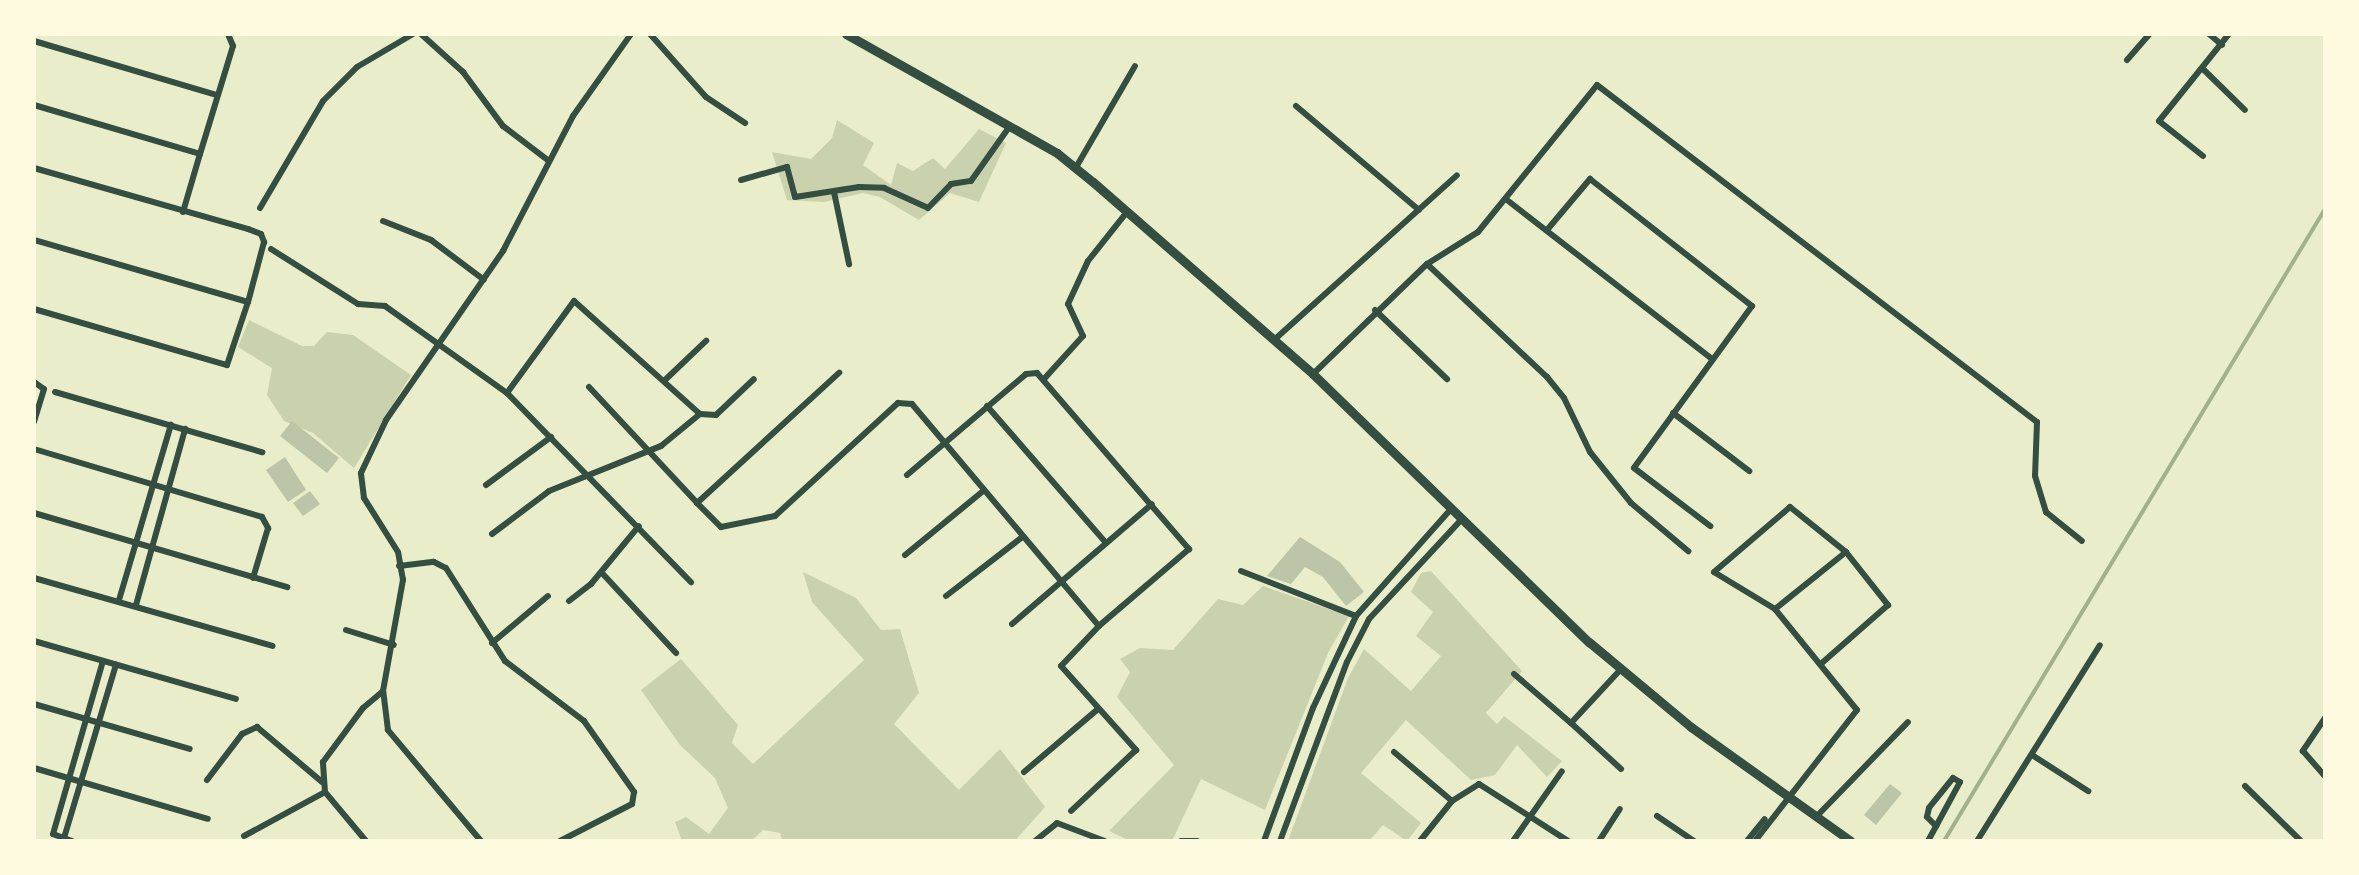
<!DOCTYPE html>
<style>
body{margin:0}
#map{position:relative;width:2359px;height:875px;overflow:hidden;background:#e9edc9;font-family:"DejaVu Sans",sans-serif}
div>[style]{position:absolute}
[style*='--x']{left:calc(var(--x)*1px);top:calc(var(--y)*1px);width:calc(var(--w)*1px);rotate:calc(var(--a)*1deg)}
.green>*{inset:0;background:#cad2ad}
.stream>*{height:4px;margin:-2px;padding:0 2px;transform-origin:2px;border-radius:2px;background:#a3b18a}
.building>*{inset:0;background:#bcc5a7}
.minor>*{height:6px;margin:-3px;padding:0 3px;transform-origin:3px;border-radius:3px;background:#344e41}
.primary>*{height:9px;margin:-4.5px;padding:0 4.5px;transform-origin:4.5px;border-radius:4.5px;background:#344e41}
span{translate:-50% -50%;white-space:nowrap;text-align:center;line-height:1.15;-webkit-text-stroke:6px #fefae0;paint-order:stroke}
.frame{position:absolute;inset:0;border:36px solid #fefae0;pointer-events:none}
</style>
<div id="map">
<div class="green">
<i style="clip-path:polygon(837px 120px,874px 143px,863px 165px,891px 185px,897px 163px,913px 171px,933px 158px,945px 169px,979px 129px,1006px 143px,979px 202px,950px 193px,919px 220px,880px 197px,863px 193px,824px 202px,787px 200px,772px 152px,811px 159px,832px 138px)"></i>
<i style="clip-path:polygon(249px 320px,302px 346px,314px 346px,327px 332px,353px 335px,411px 375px,354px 468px,313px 433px,284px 421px,267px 395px,272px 368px,238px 347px)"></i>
<i style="clip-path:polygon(1431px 571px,1522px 671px,1486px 713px,1497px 724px,1504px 716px,1562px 761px,1547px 777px,1517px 745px,1495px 775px,1471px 780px,1406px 720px,1361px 773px,1421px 823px,1407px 841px,1383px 825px,1369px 841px,1288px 841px,1348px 678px,1364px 649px,1411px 691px,1441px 656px,1416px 636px,1433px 612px,1411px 592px,1421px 573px)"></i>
<i style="clip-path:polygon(803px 572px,856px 598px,881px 630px,900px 629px,919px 693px,894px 724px,959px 790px,1000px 749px,1045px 807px,1015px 841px,782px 841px,780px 833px,763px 830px,751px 841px,682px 841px,675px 822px,686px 817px,709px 834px,728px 808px,715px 778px,680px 745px,641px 690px,681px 659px,738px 725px,732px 743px,753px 764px,864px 660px,812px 602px)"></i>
<i style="clip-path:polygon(1263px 586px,1349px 616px,1328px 653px,1265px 810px,1201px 779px,1172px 841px,1130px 841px,1109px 831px,1174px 765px,1117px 697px,1130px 672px,1120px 659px,1140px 648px,1173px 650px,1218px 599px,1243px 605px)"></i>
</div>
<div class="stream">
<i style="--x:1944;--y:841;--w:738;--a:-58.92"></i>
</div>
<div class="building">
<i style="clip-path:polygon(292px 421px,339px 458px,327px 473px,280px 436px)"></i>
<i style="clip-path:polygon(285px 457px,306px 490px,288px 502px,266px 470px)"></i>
<i style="clip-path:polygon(310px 491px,320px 504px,303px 516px,293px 503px)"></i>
<i style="clip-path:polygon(1300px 537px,1340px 562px,1364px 592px,1346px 606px,1323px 577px,1305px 567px,1291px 584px,1267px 576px)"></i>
<i style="clip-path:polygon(1890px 784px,1902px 793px,1876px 825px,1864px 815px)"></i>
</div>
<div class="minor">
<i style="--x:421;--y:34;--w:57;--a:42.1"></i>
<i style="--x:463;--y:72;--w:67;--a:53.5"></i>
<i style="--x:503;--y:126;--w:58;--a:37.3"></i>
<i style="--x:650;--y:34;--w:84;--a:48.4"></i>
<i style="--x:706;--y:97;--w:47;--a:33.7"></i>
<i style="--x:2209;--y:34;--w:17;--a:40"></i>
<i style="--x:34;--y:41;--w:190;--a:16.5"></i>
<i style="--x:2127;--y:60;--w:35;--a:-49"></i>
<i style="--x:2204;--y:70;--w:57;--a:44.3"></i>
<i style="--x:34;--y:105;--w:173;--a:16.4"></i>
<i style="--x:200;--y:154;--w:113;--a:-73"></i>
<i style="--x:233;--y:46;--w:13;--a:-113"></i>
<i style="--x:1296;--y:106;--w:161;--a:40.2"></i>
<i style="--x:2203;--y:156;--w:56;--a:-141.5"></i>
<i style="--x:2159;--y:121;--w:112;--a:-51.2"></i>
<i style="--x:34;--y:168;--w:223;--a:15.9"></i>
<i style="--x:248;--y:229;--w:14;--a:21"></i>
<i style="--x:261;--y:234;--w:9;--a:69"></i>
<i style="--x:264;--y:242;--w:62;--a:104.9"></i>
<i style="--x:248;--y:302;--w:223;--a:-163.8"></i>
<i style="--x:1075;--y:169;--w:119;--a:-59.8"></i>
<i style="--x:741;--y:180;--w:48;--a:-15.8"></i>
<i style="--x:787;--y:167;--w:31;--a:75"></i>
<i style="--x:795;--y:197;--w:65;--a:-8.9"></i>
<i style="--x:859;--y:187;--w:25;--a:2"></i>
<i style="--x:884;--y:188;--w:48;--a:24.4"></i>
<i style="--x:928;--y:208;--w:33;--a:-46"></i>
<i style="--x:951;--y:184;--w:20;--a:-9"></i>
<i style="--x:971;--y:181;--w:67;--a:-54.7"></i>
<i style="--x:834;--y:192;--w:74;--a:78.2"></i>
<i style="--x:1507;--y:200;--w:259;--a:37.8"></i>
<i style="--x:260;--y:208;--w:124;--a:-59.5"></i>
<i style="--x:323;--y:101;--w:48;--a:-45"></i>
<i style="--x:357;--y:67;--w:65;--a:-30.5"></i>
<i style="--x:183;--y:212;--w:60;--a:-73.7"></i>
<i style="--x:383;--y:221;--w:52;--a:21.6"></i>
<i style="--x:431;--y:240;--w:66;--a:37"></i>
<i style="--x:1547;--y:230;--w:67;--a:-49.9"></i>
<i style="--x:1590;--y:179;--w:206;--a:38.1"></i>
<i style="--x:1752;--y:306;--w:200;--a:126.1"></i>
<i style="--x:1634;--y:468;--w:96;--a:37.3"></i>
<i style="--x:271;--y:249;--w:103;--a:32.3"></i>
<i style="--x:358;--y:304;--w:27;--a:4"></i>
<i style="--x:385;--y:306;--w:150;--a:35.5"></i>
<i style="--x:507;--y:393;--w:264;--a:45.8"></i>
<i style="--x:1427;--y:264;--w:165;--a:43.3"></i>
<i style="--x:1547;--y:377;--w:27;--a:51"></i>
<i style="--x:1564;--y:398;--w:60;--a:64.3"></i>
<i style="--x:1590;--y:452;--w:65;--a:51.2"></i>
<i style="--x:1631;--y:503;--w:75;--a:40.1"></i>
<i style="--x:34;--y:309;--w:201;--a:16.2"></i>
<i style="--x:227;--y:365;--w:66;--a:-71.6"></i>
<i style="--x:1375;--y:310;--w:100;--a:43.8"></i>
<i style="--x:1274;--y:340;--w:246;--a:-42"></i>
<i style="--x:1313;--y:374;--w:158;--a:-44"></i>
<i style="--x:1427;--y:264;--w:60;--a:-32.1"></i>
<i style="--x:1478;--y:232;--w:189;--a:-51"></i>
<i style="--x:1597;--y:85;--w:554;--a:37.45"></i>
<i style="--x:2037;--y:422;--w:54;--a:92.1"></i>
<i style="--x:2035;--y:476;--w:38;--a:73"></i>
<i style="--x:2046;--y:512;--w:46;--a:38.9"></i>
<i style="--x:1044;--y:379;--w:58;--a:-47.8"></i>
<i style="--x:1083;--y:336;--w:35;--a:-115"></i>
<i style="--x:1068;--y:304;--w:47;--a:-65.1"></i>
<i style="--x:1088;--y:261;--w:63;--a:-51.5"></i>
<i style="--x:665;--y:380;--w:57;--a:-43.6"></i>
<i style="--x:34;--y:382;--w:12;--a:35"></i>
<i style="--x:44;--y:389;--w:34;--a:107"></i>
<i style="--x:589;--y:387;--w:158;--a:47"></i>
<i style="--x:697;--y:503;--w:193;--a:-42.5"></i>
<i style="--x:55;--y:392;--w:216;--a:16.2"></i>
<i style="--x:507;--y:393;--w:114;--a:-53.9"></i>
<i style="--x:574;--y:301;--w:169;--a:41.9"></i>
<i style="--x:987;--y:406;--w:181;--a:49"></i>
<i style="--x:1673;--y:413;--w:96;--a:37.3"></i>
<i style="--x:34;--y:449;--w:238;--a:16.6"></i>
<i style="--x:262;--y:517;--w:13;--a:61"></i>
<i style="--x:268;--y:528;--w:52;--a:106.7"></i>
<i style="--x:907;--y:475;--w:156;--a:-40.3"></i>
<i style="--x:1026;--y:374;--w:11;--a:-5"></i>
<i style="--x:1037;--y:373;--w:233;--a:49.2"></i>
<i style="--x:1189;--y:549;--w:118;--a:139.5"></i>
<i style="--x:486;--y:485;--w:81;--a:-36.4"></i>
<i style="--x:697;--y:503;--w:34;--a:45"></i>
<i style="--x:721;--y:527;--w:55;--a:-11.5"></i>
<i style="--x:775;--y:516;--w:167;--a:-42.6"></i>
<i style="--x:898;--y:403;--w:14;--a:4"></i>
<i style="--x:912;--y:404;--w:290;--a:49.9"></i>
<i style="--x:1099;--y:626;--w:55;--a:133.5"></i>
<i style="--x:1061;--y:666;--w:113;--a:48.2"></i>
<i style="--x:1136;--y:750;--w:89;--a:136.8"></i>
<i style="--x:34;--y:513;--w:264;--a:16.3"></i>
<i style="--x:492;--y:534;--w:71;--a:-37"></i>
<i style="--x:549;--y:491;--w:121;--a:-21.9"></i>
<i style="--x:661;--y:446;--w:50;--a:-39.4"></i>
<i style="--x:700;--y:414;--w:16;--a:4"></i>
<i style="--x:716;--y:415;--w:52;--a:-43.5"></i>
<i style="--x:905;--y:555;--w:99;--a:-39.3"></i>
<i style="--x:399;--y:566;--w:35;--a:-7"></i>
<i style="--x:434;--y:562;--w:13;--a:27"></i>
<i style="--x:446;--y:568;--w:110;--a:57.6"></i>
<i style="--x:505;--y:661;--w:99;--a:37.2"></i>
<i style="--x:584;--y:721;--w:87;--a:54.8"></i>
<i style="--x:634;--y:792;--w:12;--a:99"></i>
<i style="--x:632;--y:804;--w:81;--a:152.8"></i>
<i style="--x:1241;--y:571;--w:123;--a:21.4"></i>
<i style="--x:602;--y:573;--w:109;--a:47.2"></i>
<i style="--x:34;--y:578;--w:248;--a:15.9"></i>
<i style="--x:946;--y:596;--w:95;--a:-37.7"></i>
<i style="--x:119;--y:600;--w:183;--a:-73.5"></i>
<i style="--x:569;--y:601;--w:28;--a:-38"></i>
<i style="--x:591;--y:584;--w:75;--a:-50.4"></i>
<i style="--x:136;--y:605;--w:183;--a:-74.4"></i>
<i style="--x:1775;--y:609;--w:91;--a:-38.8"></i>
<i style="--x:1012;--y:624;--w:184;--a:-40.6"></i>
<i style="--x:346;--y:630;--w:50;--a:17.4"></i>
<i style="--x:34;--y:641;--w:210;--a:16"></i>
<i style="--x:492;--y:643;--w:73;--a:-40"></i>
<i style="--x:1514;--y:674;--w:75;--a:40.7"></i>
<i style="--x:1571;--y:723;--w:74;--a:-47.2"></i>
<i style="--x:34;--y:704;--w:162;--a:16.1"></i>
<i style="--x:2325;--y:718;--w:40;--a:124"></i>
<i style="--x:2303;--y:751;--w:33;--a:49"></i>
<i style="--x:1571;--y:723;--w:68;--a:42.6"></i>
<i style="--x:1394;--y:752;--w:76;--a:40.2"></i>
<i style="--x:2032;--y:755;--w:67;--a:32.7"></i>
<i style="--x:34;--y:768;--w:181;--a:16.3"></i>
<i style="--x:1024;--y:772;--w:97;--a:-40.4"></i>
<i style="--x:207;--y:780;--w:58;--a:-52.7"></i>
<i style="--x:242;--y:734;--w:17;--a:-25"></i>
<i style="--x:257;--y:727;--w:85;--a:40.2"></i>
<i style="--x:2245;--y:786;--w:78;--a:44.5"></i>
<i style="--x:1657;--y:816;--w:45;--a:34"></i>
<i style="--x:1816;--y:817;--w:132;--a:-45.9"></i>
<i style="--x:244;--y:836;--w:92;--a:-28.5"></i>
<i style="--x:64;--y:838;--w:181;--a:-73.3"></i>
<i style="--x:72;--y:841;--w:20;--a:-160"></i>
<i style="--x:53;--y:834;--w:180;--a:-73.9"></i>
<i style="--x:366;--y:841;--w:64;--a:-129.9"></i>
<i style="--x:325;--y:792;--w:30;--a:-94"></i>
<i style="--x:323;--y:762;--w:67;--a:-53.5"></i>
<i style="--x:363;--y:708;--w:26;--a:-40"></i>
<i style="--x:481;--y:841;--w:145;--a:-130"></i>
<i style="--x:388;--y:730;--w:39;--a:-97"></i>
<i style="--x:383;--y:691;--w:113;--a:-79.8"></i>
<i style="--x:403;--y:580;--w:28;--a:-100"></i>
<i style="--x:398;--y:552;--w:64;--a:-122.2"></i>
<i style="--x:364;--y:498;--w:25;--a:-97"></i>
<i style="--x:361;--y:473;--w:59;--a:-64.7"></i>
<i style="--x:386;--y:420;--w:206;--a:-55.3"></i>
<i style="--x:503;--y:251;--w:152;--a:-62.6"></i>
<i style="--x:573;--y:116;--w:100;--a:-54.7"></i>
<i style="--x:1035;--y:841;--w:28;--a:-39"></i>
<i style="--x:1057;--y:823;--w:51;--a:20.6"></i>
<i style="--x:1181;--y:841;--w:16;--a:0"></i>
<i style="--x:1264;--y:841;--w:142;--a:-69.8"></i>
<i style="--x:1313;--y:708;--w:102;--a:-64.9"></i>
<i style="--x:1356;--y:616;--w:143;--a:-48.4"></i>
<i style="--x:1280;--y:841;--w:191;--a:-69.5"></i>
<i style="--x:1347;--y:662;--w:48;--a:-62.9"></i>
<i style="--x:1369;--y:619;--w:137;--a:-47.1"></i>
<i style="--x:1420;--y:841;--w:51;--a:-51.3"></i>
<i style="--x:1452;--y:801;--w:32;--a:-32"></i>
<i style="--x:1479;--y:784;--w:106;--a:32.6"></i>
<i style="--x:1513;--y:841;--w:85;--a:-55"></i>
<i style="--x:1599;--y:841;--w:38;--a:-57"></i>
<i style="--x:1747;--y:841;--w:28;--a:-51"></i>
<i style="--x:1755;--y:841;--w:166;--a:-52.1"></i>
<i style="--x:1857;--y:710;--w:130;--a:-129.1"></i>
<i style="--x:1775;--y:609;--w:71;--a:-148.8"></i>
<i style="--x:1714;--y:572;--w:100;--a:-40.5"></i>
<i style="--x:1790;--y:507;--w:72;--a:38.8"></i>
<i style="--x:1846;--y:552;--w:68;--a:51.6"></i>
<i style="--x:1888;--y:605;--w:88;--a:138.7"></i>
<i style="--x:1928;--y:841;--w:67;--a:-61.5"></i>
<i style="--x:1960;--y:782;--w:8;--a:-150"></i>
<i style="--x:1953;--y:778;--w:38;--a:129"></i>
<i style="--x:1929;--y:808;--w:9;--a:103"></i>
<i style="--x:1927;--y:817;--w:13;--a:45"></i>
<i style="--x:1977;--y:841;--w:231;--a:-57.9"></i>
</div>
<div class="primary">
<i style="--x:846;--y:34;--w:242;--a:29.4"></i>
<i style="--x:1057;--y:153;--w:46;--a:38.9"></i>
<i style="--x:1093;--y:182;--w:292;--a:41.1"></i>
<i style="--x:1313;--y:374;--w:385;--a:44.2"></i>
<i style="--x:1589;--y:642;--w:133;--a:39.8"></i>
<i style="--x:1691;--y:727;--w:196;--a:35.5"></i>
</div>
<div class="frame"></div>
</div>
